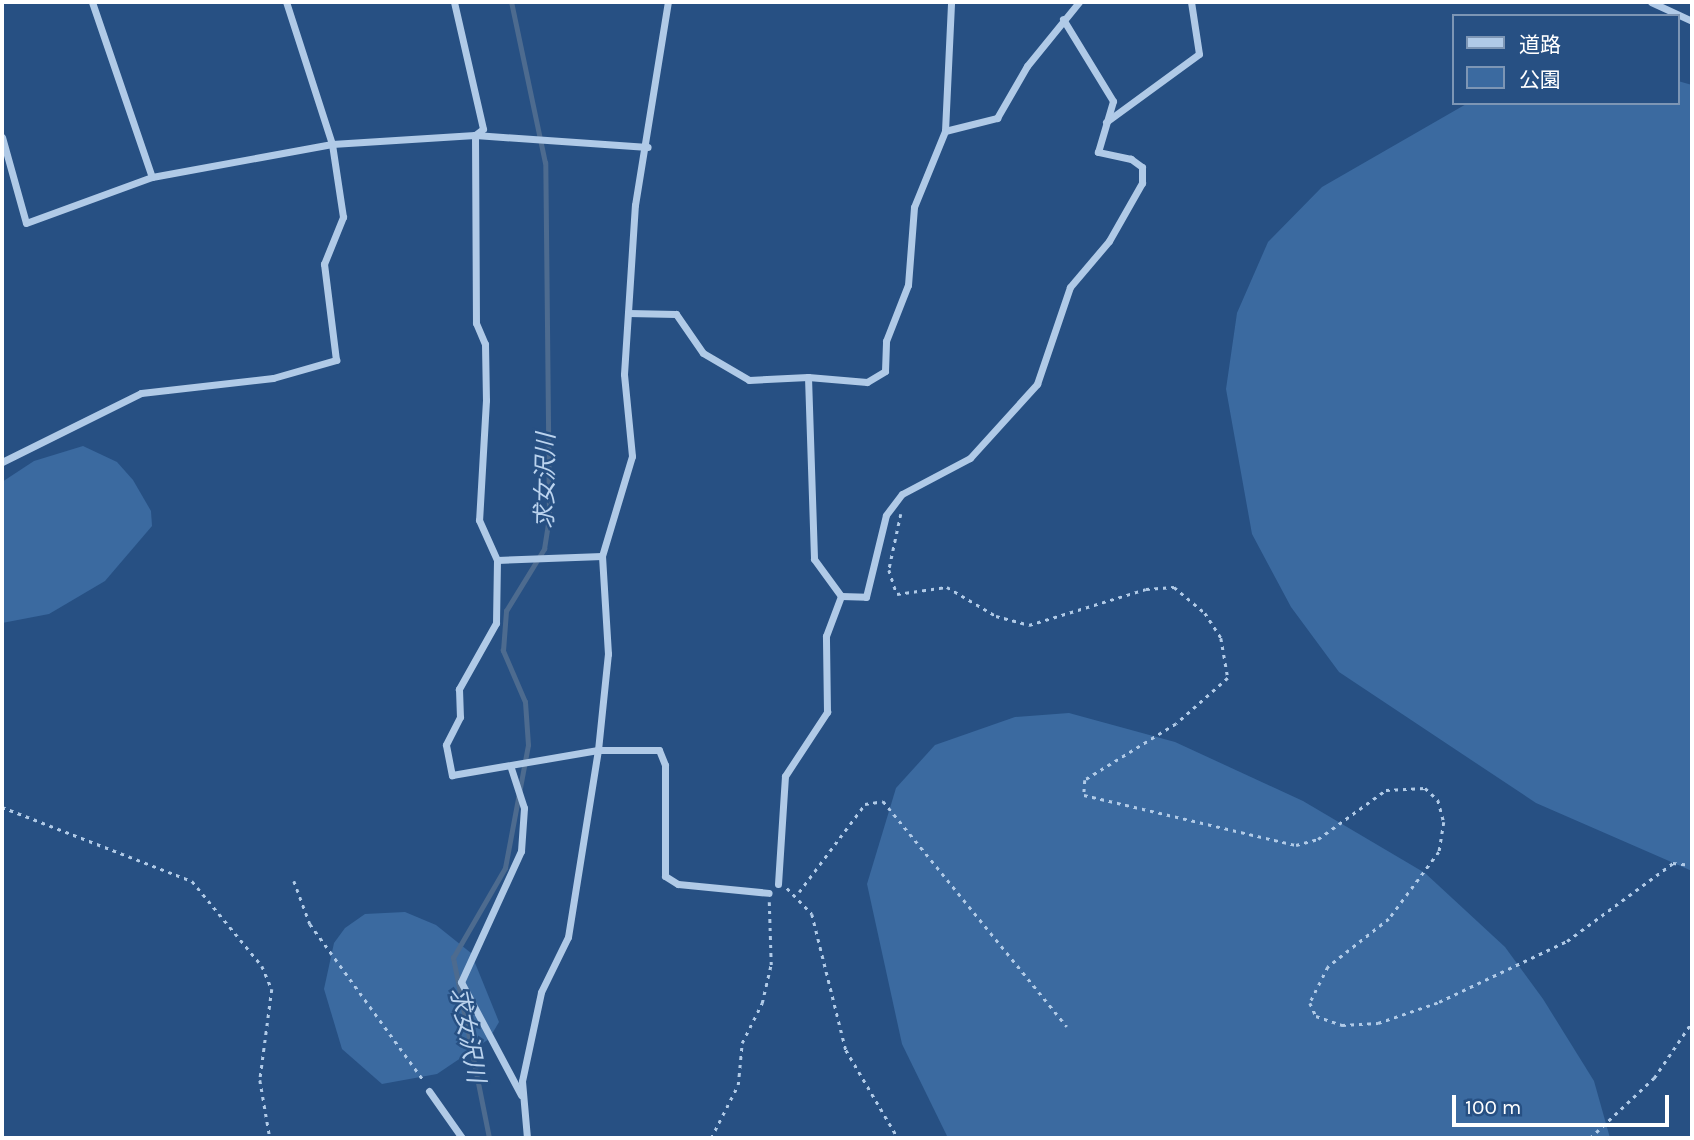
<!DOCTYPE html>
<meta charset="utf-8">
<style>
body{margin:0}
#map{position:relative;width:1694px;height:1140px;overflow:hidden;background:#275083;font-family:Karla,"Noto Sans JP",sans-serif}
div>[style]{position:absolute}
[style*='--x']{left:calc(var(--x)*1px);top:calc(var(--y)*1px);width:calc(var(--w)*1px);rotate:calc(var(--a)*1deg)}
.green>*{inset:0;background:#3b6aa0}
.stream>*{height:4.5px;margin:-2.25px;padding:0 2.25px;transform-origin:2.25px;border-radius:2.25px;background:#4d6b8f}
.path>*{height:2.5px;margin-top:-1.25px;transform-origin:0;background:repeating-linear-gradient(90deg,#b0cae7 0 3.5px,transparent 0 8.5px)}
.minor>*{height:7px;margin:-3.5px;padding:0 3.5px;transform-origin:3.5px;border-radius:3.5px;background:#b0cae7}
span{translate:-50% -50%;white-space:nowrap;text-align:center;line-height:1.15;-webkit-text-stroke:5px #275083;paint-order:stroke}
.water-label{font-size:24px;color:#bbd3ee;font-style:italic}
.frame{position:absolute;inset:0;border:4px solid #fff;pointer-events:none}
.legend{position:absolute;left:1452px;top:14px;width:228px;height:91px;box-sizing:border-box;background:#275083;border:2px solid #7d96b5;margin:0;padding:9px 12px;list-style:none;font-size:21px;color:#fff}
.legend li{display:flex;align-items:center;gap:14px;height:35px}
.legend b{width:35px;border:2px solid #7d96b5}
.scale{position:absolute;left:1452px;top:1095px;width:217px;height:32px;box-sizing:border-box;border:4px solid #fff;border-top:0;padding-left:9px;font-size:21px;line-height:24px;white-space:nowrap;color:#fff;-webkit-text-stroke:5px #275083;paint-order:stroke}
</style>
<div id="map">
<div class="green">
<i style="clip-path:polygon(1678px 81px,1692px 85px,1692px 871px,1536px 803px,1339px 672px,1291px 607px,1252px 534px,1226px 389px,1237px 313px,1268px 242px,1322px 187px,1468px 103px,1678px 103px)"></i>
<i style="clip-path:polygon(83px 446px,117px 462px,133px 480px,151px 511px,152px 526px,105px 581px,49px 614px,2px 623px,2px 482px,34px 461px)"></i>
<i style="clip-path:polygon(1069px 713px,1175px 742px,1303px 801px,1425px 873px,1505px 947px,1543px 999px,1594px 1081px,1610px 1138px,948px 1138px,902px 1044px,867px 884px,896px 788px,935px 745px,1015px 717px)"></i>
<i style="clip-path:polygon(405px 912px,436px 925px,471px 953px,499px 1022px,489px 1039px,437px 1074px,382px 1084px,342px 1049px,324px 989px,334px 943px,345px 928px,365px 914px)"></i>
</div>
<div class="stream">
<i style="--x:489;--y:1138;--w:184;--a:-101.3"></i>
<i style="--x:453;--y:958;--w:104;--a:-60"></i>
<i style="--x:505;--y:868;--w:125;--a:-79.4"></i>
<i style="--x:528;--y:745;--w:43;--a:-94"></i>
<i style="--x:525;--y:702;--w:56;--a:-113.3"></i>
<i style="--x:503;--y:651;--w:40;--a:-85.7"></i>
<i style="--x:506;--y:611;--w:73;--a:-58.5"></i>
<i style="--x:544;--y:549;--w:32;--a:-81"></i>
<i style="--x:549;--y:517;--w:354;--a:-90.6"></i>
<i style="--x:545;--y:163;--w:165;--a:-101.9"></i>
</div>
<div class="path">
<i style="--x:901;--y:514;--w:57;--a:102.1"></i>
<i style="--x:889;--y:570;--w:25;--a:72"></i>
<i style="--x:897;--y:594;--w:50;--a:-8"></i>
<i style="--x:947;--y:587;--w:57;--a:30.6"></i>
<i style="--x:996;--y:616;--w:34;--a:15"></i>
<i style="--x:1029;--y:625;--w:122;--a:-17.1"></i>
<i style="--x:1146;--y:589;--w:28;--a:-4"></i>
<i style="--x:1174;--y:587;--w:40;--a:40"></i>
<i style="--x:1205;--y:613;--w:30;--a:57"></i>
<i style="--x:1221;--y:638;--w:41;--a:80.1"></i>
<i style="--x:1228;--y:678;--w:69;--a:138.5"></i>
<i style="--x:1176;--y:724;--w:107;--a:148.4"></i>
<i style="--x:1085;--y:780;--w:15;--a:94"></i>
<i style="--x:1084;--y:795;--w:218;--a:13.3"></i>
<i style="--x:1296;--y:845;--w:23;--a:-15"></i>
<i style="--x:1318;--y:839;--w:84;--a:-35.8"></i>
<i style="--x:1386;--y:790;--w:39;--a:-3"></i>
<i style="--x:1425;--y:788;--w:18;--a:43"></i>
<i style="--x:1438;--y:800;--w:23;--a:75"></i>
<i style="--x:1444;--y:822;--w:30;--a:99"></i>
<i style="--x:1439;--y:852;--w:84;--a:126.7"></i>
<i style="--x:1389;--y:919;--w:78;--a:141.8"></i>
<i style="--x:1328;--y:967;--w:40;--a:116.6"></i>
<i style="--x:1310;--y:1003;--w:14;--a:65"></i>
<i style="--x:1316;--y:1016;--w:28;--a:19"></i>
<i style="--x:1342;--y:1025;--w:36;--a:-3"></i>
<i style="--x:1378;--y:1023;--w:65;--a:-19"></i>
<i style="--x:1439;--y:1002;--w:142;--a:-25.5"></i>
<i style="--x:1567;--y:941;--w:132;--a:-36.3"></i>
<i style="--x:1673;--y:863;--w:19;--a:6"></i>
<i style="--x:2;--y:807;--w:204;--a:21.3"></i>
<i style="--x:192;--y:881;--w:110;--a:50.5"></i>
<i style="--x:262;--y:966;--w:25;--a:67"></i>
<i style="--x:272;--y:989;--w:92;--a:97.5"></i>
<i style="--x:260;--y:1080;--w:59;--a:80.2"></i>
<i style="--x:294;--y:881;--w:46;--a:69.6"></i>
<i style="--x:310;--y:924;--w:195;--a:54"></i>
<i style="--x:787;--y:888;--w:36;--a:46"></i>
<i style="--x:812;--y:914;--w:140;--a:76"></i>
<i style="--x:846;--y:1050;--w:102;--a:59.4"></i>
<i style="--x:799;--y:892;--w:110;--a:-53.1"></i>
<i style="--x:865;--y:804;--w:18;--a:-9"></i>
<i style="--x:883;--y:801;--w:291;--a:50.8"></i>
<i style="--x:711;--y:1138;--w:59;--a:-63"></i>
<i style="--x:738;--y:1085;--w:42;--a:-84.6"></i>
<i style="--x:742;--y:1043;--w:45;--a:-63.4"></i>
<i style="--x:762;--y:1003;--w:39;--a:-77"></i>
<i style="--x:771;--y:965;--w:63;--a:-91.8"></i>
<i style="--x:1590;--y:1138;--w:88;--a:-43.2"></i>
<i style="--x:1654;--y:1078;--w:68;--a:-55.8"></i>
</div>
<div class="minor">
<i style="--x:92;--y:2;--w:185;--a:71.1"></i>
<i style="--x:454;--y:2;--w:130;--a:77.1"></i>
<i style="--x:483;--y:129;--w:10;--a:143"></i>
<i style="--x:475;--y:135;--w:188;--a:89.7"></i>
<i style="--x:476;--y:323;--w:23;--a:67"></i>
<i style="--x:485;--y:344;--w:56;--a:89"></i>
<i style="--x:486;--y:400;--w:120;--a:93.3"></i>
<i style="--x:479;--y:520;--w:44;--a:65.8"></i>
<i style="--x:497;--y:560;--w:105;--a:-2.2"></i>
<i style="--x:1651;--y:2;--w:45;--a:24.9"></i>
<i style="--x:1106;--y:122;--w:115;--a:-36.2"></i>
<i style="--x:1199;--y:54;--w:53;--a:-98.7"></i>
<i style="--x:945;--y:131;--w:54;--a:-14"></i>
<i style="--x:997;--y:118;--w:60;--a:-60"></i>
<i style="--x:1027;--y:66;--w:82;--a:-50.9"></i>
<i style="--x:2;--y:137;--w:89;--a:74.4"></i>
<i style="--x:26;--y:223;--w:134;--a:-20.1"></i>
<i style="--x:152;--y:177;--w:183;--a:-10.4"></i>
<i style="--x:332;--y:144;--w:143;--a:-3.6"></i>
<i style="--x:475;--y:135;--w:173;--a:4"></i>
<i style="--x:628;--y:313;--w:48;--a:1.2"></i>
<i style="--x:676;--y:314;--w:47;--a:55.3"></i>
<i style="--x:703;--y:353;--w:53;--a:30.4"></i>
<i style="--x:749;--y:380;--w:59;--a:-2.9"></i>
<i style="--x:808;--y:377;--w:182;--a:88.1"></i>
<i style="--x:814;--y:559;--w:46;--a:53.9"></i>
<i style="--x:841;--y:596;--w:25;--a:2"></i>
<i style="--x:866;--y:597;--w:84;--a:-76.3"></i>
<i style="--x:886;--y:515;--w:26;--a:-53"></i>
<i style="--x:902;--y:494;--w:77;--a:-27.9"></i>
<i style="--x:970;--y:458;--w:100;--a:-47.8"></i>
<i style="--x:1037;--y:384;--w:102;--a:-71.2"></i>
<i style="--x:1070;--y:287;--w:60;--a:-49.7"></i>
<i style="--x:1109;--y:241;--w:67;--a:-60.4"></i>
<i style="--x:1142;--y:183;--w:16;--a:-90"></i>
<i style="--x:1142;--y:167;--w:14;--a:-144"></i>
<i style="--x:1131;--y:159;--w:34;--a:-168"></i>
<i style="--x:1098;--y:152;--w:53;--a:-73.6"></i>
<i style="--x:1113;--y:101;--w:96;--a:-121.4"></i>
<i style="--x:808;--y:377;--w:59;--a:4.8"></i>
<i style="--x:867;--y:382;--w:21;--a:-31"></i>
<i style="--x:885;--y:371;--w:30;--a:-88"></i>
<i style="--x:886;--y:341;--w:60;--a:-68.6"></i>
<i style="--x:908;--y:285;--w:78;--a:-85.6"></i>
<i style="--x:914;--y:207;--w:82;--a:-67.8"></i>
<i style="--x:945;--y:131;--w:129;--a:-87.3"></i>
<i style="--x:2;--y:462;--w:155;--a:-26.4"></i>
<i style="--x:141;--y:393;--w:133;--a:-6.5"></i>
<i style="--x:273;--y:378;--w:66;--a:-15.9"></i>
<i style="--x:336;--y:360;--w:97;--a:-97.1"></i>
<i style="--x:324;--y:264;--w:51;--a:-68"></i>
<i style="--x:343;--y:217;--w:74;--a:-98.6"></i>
<i style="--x:332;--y:144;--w:149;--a:-107.9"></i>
<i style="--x:497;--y:560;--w:63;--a:90.9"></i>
<i style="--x:496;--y:623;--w:76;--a:119.3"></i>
<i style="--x:459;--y:689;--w:28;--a:88"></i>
<i style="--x:460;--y:717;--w:31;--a:117"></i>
<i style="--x:446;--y:745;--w:31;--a:79"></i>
<i style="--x:452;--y:775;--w:148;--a:-9.7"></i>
<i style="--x:598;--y:750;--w:61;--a:0"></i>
<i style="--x:659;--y:750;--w:16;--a:68"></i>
<i style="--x:665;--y:765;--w:111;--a:90"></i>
<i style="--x:665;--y:876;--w:15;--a:32"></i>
<i style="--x:678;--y:884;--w:91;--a:5.6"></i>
<i style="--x:511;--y:768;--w:42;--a:72"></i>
<i style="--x:524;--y:808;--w:43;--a:94"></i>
<i style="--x:521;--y:851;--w:144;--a:114.6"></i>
<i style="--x:461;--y:982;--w:128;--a:62"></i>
<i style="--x:778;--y:884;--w:108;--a:-86.3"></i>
<i style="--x:785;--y:776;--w:77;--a:-56.7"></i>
<i style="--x:827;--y:712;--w:76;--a:-90.8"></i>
<i style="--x:826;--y:636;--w:43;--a:-69.4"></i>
<i style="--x:429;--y:1091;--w:57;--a:54.9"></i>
<i style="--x:527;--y:1138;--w:57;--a:-95"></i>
<i style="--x:522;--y:1081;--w:91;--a:-77.9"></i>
<i style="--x:541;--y:992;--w:61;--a:-63.9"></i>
<i style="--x:568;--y:937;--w:189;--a:-80.9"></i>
<i style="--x:598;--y:750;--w:97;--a:-84.1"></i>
<i style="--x:608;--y:654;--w:98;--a:-93.5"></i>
<i style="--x:602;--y:556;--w:104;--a:-73.3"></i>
<i style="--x:632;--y:456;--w:82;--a:-95.6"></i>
<i style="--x:624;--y:374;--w:169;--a:-86.3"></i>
<i style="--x:635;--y:205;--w:206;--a:-80.8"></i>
</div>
<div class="water-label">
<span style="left:546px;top:481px;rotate:-89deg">求女沢川</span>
<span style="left:467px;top:1035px;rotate:79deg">求女沢川</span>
</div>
<div class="frame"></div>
<ul class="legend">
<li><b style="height:9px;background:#b0cae7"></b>道路</li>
<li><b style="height:19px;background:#3b6aa0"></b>公園</li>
</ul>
<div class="scale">100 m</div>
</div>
